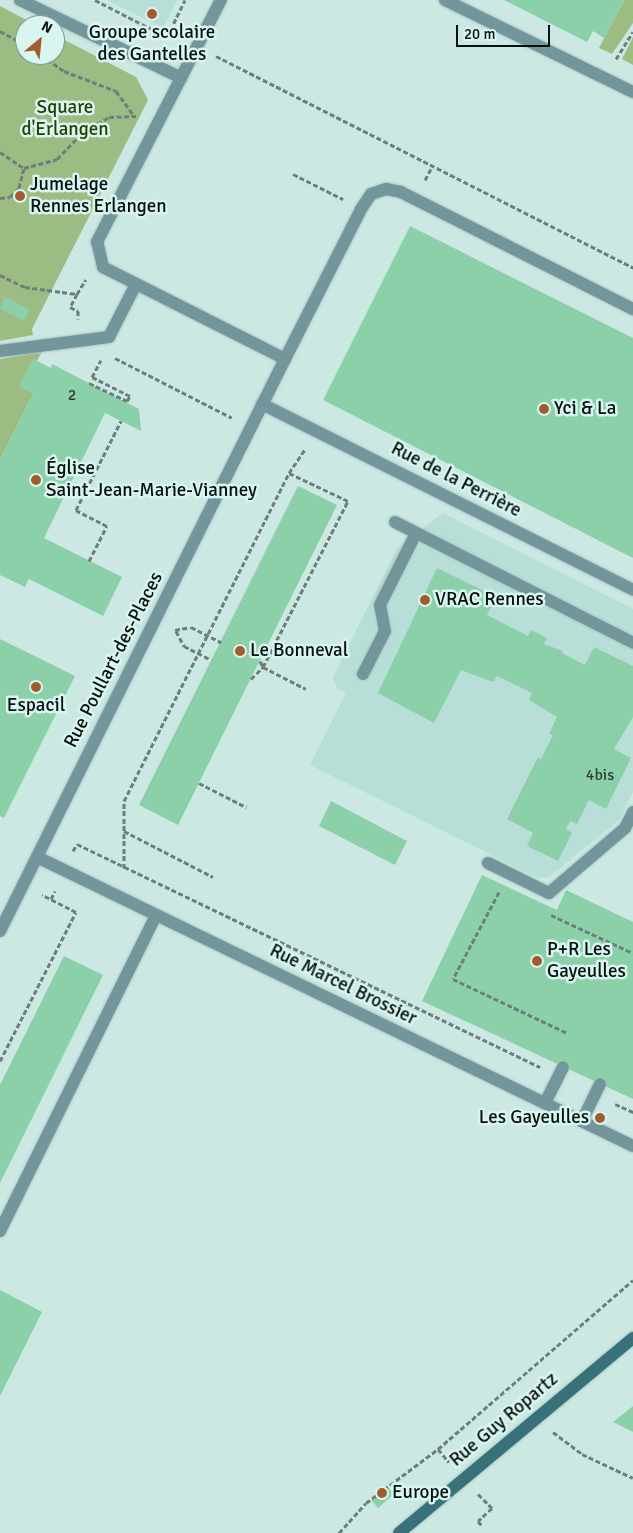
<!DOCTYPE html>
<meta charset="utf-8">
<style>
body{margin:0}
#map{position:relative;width:633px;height:1533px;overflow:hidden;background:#cbe8e3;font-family:Signika,sans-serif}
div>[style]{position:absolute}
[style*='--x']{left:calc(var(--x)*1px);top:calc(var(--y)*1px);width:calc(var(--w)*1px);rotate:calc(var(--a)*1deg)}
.built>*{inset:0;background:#b8ded8}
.green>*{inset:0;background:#9dbc84}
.building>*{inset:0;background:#8cd0a9}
.path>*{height:3px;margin-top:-1.5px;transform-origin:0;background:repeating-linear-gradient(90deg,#6c7f7c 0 5px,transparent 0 7.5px)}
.roads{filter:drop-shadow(0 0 1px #acc5c1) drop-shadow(0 0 1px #acc5c1)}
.lane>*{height:12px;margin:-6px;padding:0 6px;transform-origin:6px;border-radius:6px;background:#73969c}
.street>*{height:12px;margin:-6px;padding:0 6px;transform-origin:6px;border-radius:6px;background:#73969c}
.secondary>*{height:12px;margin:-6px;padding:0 6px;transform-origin:6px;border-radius:6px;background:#39717b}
.dots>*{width:14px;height:14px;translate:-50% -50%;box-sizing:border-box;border:2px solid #d8f5f0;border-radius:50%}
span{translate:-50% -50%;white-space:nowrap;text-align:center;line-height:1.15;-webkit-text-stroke:5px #d8f5f0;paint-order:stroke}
.number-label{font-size:16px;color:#284036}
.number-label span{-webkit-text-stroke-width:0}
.poi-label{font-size:19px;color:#07100f}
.left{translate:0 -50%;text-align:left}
.right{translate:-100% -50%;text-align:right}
.park-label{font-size:19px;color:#244000}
.street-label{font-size:19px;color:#07100f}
.north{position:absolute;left:15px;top:15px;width:50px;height:50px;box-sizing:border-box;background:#d8f5f0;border:1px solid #849996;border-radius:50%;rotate:28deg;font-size:14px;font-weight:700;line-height:20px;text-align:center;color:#07100f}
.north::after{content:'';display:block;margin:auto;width:18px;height:22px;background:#a05c2d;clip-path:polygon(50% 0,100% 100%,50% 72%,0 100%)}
.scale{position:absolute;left:456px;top:25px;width:94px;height:22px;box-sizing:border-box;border:2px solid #07100f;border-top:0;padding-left:6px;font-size:15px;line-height:18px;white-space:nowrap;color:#07100f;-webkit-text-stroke:4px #d8f5f0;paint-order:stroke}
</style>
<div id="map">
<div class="built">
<i style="clip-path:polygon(107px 0,177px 0,163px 28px)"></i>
<i style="clip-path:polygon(443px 513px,633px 609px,633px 792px,619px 820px,549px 877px,538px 878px,310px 765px,346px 693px,337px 689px,333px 677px,397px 548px)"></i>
</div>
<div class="green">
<i style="clip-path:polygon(624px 0,633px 0,633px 23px,612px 54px,599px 48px)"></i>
<i style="clip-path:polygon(0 6px,36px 25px,25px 25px,25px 55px,55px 55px,55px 35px,136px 77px,148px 100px,32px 329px,33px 335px,0 341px)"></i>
<i style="clip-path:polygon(633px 37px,633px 65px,622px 59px)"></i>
<i style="clip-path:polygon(42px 351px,37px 361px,33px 359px,33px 394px,0 460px,0 359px)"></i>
</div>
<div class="building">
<i style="clip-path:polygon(504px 0,624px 0,604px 38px,593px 31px,587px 42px)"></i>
<i style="clip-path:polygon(410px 226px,633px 338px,633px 558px,323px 400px)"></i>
<i style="clip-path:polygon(5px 297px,30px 310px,24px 321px,0 309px)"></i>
<i style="clip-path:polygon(33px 359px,51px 368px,52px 364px,139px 409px,141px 431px,105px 413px,44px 538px,122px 577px,103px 616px,29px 579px,25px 587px,0 575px,0 460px,33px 394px,19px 387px)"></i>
<i style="clip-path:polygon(298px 486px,337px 505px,178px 825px,139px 805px)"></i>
<i style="clip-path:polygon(437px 568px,496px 597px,487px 615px,528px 636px,531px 630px,547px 638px,544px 644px,563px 651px,562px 653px,585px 665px,594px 647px,633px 666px,633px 717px,614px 749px,631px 758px,606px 809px,589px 800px,577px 824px,570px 821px,566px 829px,572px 833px,558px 861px,527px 846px,533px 833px,507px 819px,538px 757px,541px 759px,553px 735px,549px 734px,557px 717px,529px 700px,532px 693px,497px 676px,493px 682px,461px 670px,434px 723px,378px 693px)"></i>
<i style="clip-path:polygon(0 639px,75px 676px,4px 818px,0 816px)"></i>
<i style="clip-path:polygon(331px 801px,407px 841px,395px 865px,319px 826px)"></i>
<i style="clip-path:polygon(482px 875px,557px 910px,566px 890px,633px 922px,633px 1099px,422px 1001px)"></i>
<i style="clip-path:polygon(64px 956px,103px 975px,0 1183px,0 1085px)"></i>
<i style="clip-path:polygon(0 1290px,42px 1312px,0 1396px)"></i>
<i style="clip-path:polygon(633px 1406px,633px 1432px,613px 1422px)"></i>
<i style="clip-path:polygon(388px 1487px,394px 1494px,378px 1508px,372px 1501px)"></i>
</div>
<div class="path">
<i style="--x:95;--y:0;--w:81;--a:27.2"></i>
<i style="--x:167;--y:37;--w:41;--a:-64.1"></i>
<i style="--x:0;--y:31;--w:29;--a:29"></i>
<i style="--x:41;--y:55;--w:28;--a:35"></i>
<i style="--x:64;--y:71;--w:56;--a:21"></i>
<i style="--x:116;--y:91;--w:29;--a:54"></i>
<i style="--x:216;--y:56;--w:468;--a:26.9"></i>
<i style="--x:616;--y:59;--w:32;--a:-58"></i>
<i style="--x:0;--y:152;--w:29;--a:34"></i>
<i style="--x:24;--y:168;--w:34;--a:-15"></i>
<i style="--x:57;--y:159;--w:39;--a:-46"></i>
<i style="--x:84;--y:131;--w:29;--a:-29"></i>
<i style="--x:109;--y:117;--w:27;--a:-2"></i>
<i style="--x:293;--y:174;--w:56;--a:26.6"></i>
<i style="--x:425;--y:180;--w:17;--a:-62"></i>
<i style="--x:0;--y:198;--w:10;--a:-6"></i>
<i style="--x:10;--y:197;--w:13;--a:-45"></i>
<i style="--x:19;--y:188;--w:21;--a:-76"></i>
<i style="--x:0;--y:275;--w:28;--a:26"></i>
<i style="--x:25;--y:287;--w:52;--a:7.7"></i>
<i style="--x:77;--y:294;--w:17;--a:-59"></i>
<i style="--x:77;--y:294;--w:15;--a:118"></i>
<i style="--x:70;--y:307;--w:9;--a:27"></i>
<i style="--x:78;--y:311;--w:8;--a:90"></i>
<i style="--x:115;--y:358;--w:131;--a:27.1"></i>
<i style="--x:89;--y:383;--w:42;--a:25.3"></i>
<i style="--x:127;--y:401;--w:6;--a:-59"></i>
<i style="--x:130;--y:396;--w:42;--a:-153.4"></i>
<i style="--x:92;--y:377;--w:19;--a:-62"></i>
<i style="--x:89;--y:561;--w:39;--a:-63"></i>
<i style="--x:107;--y:526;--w:35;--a:-153"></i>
<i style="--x:76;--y:510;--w:100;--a:-63.2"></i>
<i style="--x:175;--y:630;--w:16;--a:-11"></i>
<i style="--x:191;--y:627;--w:34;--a:27"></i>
<i style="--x:176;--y:631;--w:17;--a:62"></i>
<i style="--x:184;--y:646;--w:30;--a:27"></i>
<i style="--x:260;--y:661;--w:7;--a:63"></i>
<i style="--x:263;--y:667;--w:48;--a:27.1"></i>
<i style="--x:251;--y:679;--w:17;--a:-45"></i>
<i style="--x:263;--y:667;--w:186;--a:-62.9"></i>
<i style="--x:348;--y:501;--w:65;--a:-154.6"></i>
<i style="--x:199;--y:783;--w:53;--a:27.1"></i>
<i style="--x:124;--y:831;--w:100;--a:27.3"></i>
<i style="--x:73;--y:851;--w:8;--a:-60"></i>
<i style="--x:77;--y:844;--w:514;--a:25.72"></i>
<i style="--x:124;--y:868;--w:67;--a:-90"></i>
<i style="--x:124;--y:801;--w:367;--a:-63.3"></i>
<i style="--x:289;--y:473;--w:29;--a:-56"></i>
<i style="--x:499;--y:892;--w:98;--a:117.9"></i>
<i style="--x:453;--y:979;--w:126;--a:25.3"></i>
<i style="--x:51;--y:899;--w:9;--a:-63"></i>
<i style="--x:551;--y:915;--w:90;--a:24.9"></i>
<i style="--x:0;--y:1061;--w:167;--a:-63"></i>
<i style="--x:76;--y:912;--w:38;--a:-153"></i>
<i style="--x:615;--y:1104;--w:20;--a:24"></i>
<i style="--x:553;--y:1432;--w:36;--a:37"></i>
<i style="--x:582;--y:1454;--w:56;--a:25.2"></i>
<i style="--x:438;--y:1449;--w:17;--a:50"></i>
<i style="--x:478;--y:1494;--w:20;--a:45"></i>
<i style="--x:492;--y:1508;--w:19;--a:137"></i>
<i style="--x:478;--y:1521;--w:6;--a:51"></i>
<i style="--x:339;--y:1533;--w:40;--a:-48"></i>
<i style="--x:366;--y:1503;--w:90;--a:-36.9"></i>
<i style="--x:438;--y:1449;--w:258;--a:-40.9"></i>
</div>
<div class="roads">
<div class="lane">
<i style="--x:0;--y:351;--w:110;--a:-7.3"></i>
<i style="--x:109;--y:337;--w:59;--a:-63"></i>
<i style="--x:395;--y:522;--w:267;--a:26.9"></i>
<i style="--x:363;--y:674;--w:48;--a:-62.9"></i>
<i style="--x:385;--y:631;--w:26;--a:-101"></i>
<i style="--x:380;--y:605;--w:80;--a:-63.4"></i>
<i style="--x:488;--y:863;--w:68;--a:26.2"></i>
<i style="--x:549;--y:893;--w:100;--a:-40.5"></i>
<i style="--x:625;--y:828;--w:18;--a:-63"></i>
<i style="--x:545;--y:1103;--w:40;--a:-63.4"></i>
<i style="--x:582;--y:1121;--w:41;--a:-64.1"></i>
<i style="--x:0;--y:1231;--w:352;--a:-63.7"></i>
</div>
<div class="street">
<i style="--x:20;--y:0;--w:179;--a:25.8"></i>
<i style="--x:445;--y:0;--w:209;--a:26.1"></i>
<i style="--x:285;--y:359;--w:168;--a:-63.1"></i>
<i style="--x:361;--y:209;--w:18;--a:-56"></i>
<i style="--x:371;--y:194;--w:16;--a:-18"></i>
<i style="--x:386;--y:189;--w:15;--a:11"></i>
<i style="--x:401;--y:192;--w:260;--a:26.8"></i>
<i style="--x:262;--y:404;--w:415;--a:26.6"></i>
<i style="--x:37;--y:857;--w:662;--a:25.87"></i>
<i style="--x:0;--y:931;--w:639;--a:-63.52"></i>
<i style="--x:285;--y:359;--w:204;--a:-153.2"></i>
<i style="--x:103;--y:267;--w:26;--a:-103"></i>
<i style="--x:97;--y:242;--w:272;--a:-62.9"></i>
</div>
<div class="secondary">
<i style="--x:399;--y:1533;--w:305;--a:-39.8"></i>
</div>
</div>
<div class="dots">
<i style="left:152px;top:14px;background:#a05c2d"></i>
<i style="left:20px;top:196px;background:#a05c2d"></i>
<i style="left:544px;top:409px;background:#a05c2d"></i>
<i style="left:36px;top:480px;background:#a05c2d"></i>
<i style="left:425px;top:600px;background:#a05c2d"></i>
<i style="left:240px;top:651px;background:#a05c2d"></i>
<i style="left:36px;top:687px;background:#a05c2d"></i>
<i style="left:537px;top:961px;background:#a05c2d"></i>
<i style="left:600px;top:1118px;background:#a05c2d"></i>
<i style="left:382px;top:1493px;background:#a05c2d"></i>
</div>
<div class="number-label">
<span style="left:72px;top:395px">2</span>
<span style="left:600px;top:775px">4bis</span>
</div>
<div class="poi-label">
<span style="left:152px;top:44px">Groupe scolaire<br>des Gantelles</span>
<span class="left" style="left:30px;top:196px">Jumelage<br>Rennes Erlangen</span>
<span class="left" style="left:554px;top:409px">Yci &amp; La</span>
<span class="left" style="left:46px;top:480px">Église<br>Saint-Jean-Marie-Vianney</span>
<span class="left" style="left:435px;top:600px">VRAC Rennes</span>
<span class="left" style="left:250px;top:651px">Le Bonneval</span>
<span style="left:36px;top:706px">Espacil</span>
<span class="left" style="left:547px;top:961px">P+R Les<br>Gayeulles</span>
<span class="right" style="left:589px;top:1118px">Les Gayeulles</span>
<span class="left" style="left:392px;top:1493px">Europe</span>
</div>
<div class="park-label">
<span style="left:65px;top:119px">Square<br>d'Erlangen</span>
</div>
<div class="street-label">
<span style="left:456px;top:480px;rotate:27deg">Rue de la Perrière</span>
<span style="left:114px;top:660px;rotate:-63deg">Rue Poullart-des-Places</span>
<span style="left:343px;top:985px;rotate:26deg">Rue Marcel Brossier</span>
<span style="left:504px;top:1420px;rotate:-40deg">Rue Guy Ropartz</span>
</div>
<div class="north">N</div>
<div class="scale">20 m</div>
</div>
